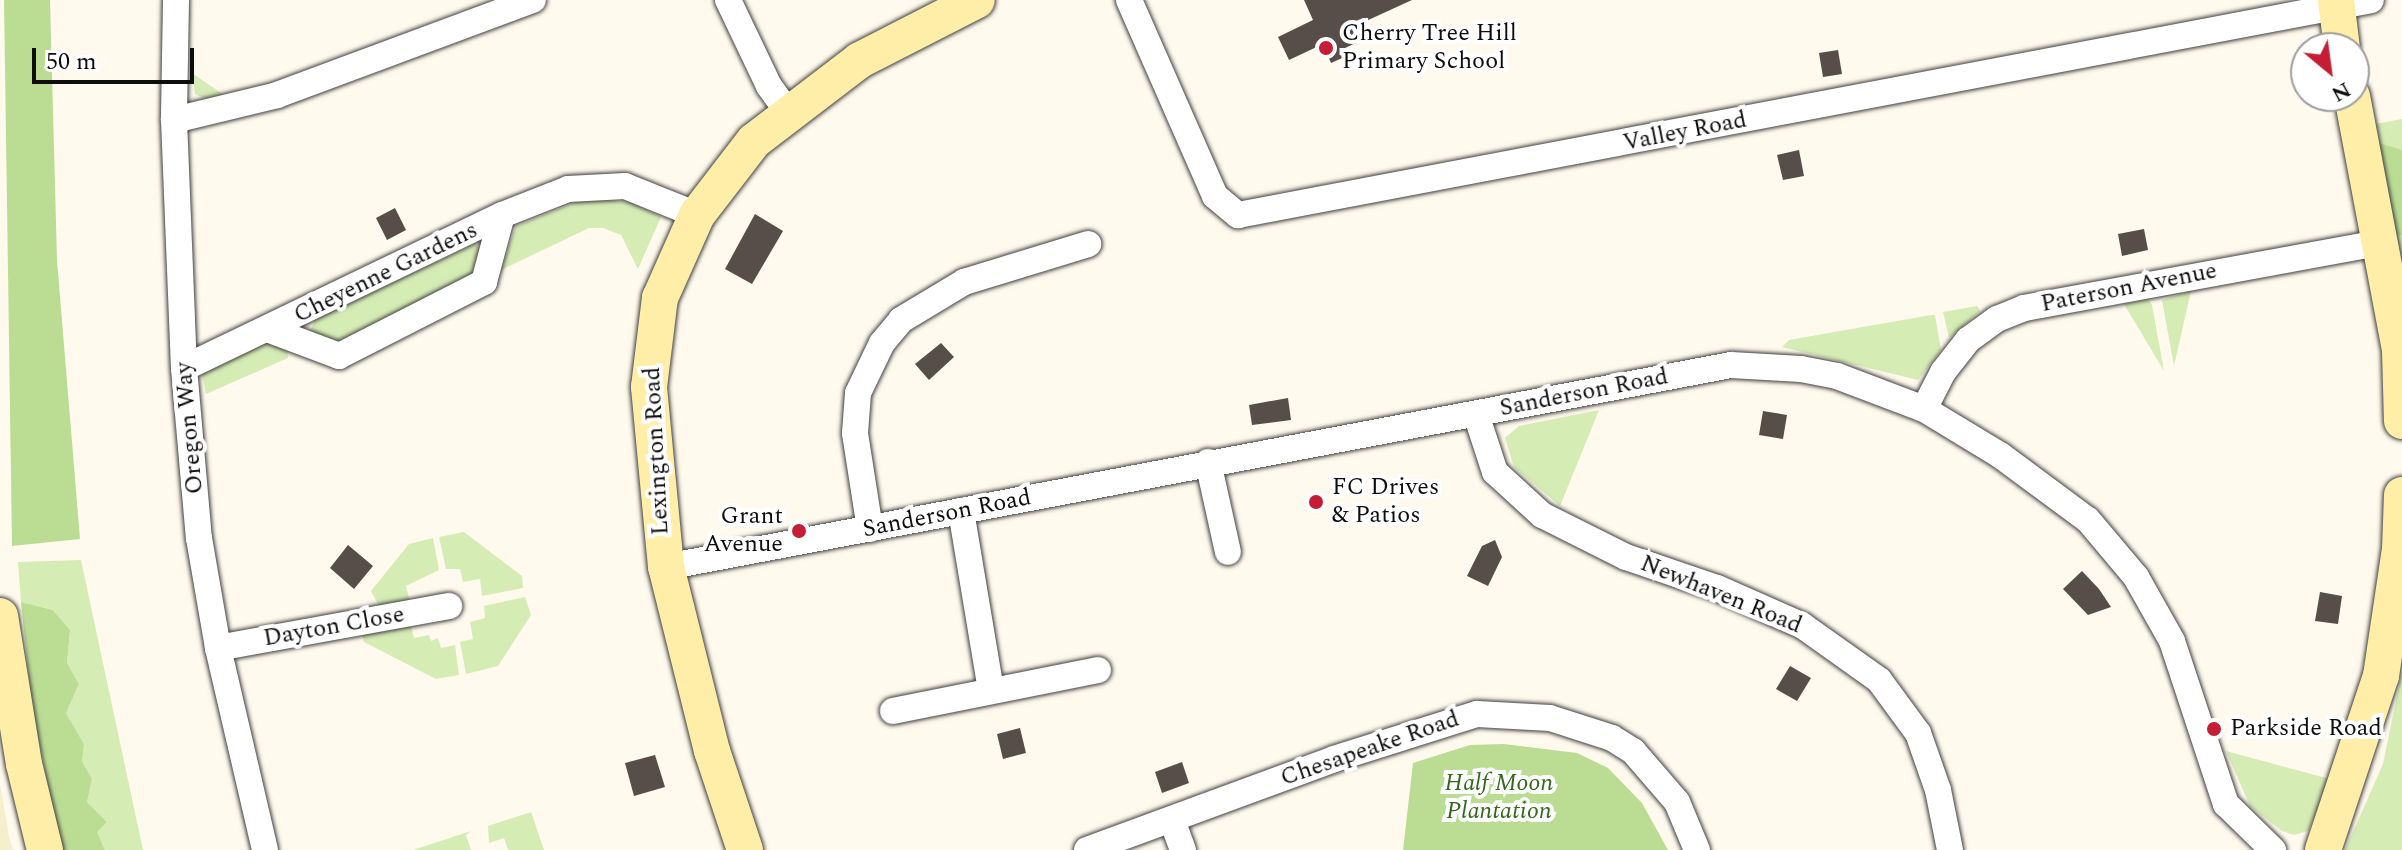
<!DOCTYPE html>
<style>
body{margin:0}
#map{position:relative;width:2402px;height:850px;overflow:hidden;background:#fffaed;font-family:Spectral,serif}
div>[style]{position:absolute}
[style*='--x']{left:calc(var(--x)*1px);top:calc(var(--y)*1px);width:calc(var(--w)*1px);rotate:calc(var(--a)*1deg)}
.farmland>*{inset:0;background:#f6efcc}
.green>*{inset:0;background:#d6ecb5}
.forest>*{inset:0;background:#bbdd93}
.building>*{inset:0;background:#574d49}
.roads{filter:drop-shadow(0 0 2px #404040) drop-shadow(0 0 2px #404040)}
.street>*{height:26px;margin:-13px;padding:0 13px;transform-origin:13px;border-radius:13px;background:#fff}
.secondary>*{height:36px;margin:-18px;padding:0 18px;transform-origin:18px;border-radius:18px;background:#ffeea8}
.dots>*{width:22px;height:22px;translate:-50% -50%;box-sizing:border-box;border:4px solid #fff;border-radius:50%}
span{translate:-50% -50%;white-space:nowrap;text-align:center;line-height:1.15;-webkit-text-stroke:8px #fff;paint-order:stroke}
.poi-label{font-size:24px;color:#0d0d0d}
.left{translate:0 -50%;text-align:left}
.right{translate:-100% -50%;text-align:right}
.street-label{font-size:24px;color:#0d0d0d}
.park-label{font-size:24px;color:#31681a;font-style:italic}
.north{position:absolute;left:2290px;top:32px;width:80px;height:80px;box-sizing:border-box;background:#fff;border:2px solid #9e9e9e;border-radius:50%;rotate:151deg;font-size:22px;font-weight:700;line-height:32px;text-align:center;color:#0d0d0d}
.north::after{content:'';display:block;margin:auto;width:28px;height:36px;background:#c51e34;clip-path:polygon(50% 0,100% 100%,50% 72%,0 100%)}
.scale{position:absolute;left:32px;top:48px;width:162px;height:36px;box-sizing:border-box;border:4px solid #0d0d0d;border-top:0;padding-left:10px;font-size:24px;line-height:28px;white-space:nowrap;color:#0d0d0d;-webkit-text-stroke:6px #fff;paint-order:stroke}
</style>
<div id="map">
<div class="farmland">
<i style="clip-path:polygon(0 784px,9px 836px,13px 850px,0 850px)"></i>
</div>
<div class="green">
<i style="clip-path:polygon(192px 73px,224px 95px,206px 99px,195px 94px)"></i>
<i style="clip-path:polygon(2402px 119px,2402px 266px,2375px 124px)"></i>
<i style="clip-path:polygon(584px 199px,630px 202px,661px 217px,638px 269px,621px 235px,603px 228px,589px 228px,501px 270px,516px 226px)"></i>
<i style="clip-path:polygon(475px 244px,480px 249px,478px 274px,342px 345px,310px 332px,315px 319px)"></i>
<i style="clip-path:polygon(2191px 291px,2174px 366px,2162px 300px)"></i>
<i style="clip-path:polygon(2148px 299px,2152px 305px,2164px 371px,2124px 304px)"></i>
<i style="clip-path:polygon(1977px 306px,1980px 311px,1949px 338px,1943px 312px)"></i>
<i style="clip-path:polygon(1931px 315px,1935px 315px,1941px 350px,1918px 380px,1782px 347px,1789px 340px)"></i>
<i style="clip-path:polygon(267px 342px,287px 347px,288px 358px,206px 394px,202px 374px)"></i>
<i style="clip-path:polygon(1599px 410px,1560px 506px,1514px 467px,1505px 438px,1519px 426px)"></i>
<i style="clip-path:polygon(464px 532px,522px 576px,523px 588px,482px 596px,480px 579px,463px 582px,460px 569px,446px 569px,439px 537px)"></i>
<i style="clip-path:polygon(433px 538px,439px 570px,406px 586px,410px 602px,380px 608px,371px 591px,409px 544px)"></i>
<i style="clip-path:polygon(81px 560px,143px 850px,105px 850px,97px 832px,107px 822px,87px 802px,92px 779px,82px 761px,84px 744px,66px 713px,79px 684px,67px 663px,70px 630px,53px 610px,21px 602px,18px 562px)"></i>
<i style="clip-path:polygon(525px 597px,531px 615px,498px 666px,466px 674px,460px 642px,473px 639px,470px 622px,485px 618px,484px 606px)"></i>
<i style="clip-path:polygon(410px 622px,414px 638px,429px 635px,431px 641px,438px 638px,441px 648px,455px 645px,459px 675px,436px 679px,364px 642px,361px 631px)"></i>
<i style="clip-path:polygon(2402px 671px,2402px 850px,2345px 850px,2383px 764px)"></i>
<i style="clip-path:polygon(2226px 751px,2330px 779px,2308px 831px,2294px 835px,2282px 831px,2250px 806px)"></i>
<i style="clip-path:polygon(531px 812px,544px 850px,508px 850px,504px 838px,489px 843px,488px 826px)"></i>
<i style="clip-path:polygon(471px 831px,466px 835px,471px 850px,413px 850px)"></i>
</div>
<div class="forest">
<i style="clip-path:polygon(4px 0,50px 0,57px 260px,80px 539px,12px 546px)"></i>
<i style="clip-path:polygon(2379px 143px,2402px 150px,2402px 235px,2396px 236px)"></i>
<i style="clip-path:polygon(21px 602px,53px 610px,70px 630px,67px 663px,79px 684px,66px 713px,84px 744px,82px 761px,92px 779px,87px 802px,107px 822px,97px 832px,105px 850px,61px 850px,32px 706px)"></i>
<i style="clip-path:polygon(1504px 744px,1577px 753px,1608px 768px,1642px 803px,1668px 850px,1403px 850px,1413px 763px,1470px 745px)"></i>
</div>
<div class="building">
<i style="clip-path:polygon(1304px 0,1412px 0,1353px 27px,1360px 41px,1345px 48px,1349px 55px,1331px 63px,1323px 44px,1289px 60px,1278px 37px,1313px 20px)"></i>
<i style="clip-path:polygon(1838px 50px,1842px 74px,1823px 77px,1819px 53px)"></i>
<i style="clip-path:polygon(1799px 150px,1804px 176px,1783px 180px,1777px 155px)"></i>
<i style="clip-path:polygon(395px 208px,406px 230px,387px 240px,376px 218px)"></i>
<i style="clip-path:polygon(755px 214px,783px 231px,752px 284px,725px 269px)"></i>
<i style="clip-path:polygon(2144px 229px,2148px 250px,2122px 256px,2118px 234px)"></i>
<i style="clip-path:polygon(941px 343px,954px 357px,929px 380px,915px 364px)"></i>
<i style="clip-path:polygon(1288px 398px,1291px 420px,1252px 425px,1249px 405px)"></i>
<i style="clip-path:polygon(1763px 411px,1787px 415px,1783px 439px,1759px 435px)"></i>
<i style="clip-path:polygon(1495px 540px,1502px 557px,1488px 586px,1467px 576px,1482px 546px)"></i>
<i style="clip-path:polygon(348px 545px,373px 566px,354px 589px,330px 568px)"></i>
<i style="clip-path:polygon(2082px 571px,2099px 589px,2111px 607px,2088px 615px,2063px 589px)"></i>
<i style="clip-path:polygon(2320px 592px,2342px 596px,2338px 624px,2315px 621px)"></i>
<i style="clip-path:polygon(1790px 666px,1811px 678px,1797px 701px,1776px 689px)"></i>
<i style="clip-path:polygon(1020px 728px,1026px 753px,1003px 759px,997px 734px)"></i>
<i style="clip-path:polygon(655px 755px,665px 787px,634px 796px,625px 763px)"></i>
<i style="clip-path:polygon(1182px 762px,1189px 783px,1162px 793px,1155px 772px)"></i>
</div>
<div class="roads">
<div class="street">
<i style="--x:176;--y:0;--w:120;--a:91"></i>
<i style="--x:174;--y:120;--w:248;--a:87.7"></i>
<i style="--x:184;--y:368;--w:171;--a:85"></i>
<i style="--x:199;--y:538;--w:112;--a:80.2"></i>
<i style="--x:218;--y:648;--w:207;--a:76.9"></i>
<i style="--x:728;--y:0;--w:95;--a:64.5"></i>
<i style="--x:769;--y:86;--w:31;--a:54"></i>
<i style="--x:1129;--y:0;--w:214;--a:66.3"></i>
<i style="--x:1215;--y:196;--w:30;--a:40"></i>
<i style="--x:1238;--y:215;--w:1153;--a:-10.74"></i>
<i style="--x:174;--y:120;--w:106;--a:-13.6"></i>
<i style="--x:277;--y:95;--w:273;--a:-20.4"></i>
<i style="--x:270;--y:330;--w:74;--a:20.6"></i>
<i style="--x:339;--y:356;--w:163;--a:-27"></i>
<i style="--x:484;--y:282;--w:69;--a:-75"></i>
<i style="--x:184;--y:368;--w:353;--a:-25.7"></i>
<i style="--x:502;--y:215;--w:71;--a:-21.5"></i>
<i style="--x:568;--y:189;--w:57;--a:-3"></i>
<i style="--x:625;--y:186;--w:78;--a:21.9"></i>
<i style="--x:1924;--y:409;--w:42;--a:-62.8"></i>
<i style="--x:1943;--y:372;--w:41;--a:-52"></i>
<i style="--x:1968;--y:340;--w:36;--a:-36"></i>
<i style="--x:1997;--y:319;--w:29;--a:-22"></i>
<i style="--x:2024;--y:308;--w:361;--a:-10.4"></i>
<i style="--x:1476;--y:414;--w:61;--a:71.9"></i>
<i style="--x:1495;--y:472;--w:64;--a:42.5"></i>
<i style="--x:1542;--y:515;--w:94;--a:26.6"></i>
<i style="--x:1626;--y:557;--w:96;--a:18.8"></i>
<i style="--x:1717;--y:588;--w:94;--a:23.8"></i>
<i style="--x:1803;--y:626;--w:93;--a:35.4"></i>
<i style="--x:1879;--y:680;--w:66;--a:53.7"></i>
<i style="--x:1918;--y:733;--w:60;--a:70.7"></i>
<i style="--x:1938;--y:790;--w:61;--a:78.7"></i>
<i style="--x:1208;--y:462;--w:92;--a:77.5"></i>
<i style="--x:961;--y:511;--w:182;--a:80.5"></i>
<i style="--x:870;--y:529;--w:97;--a:-98.9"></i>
<i style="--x:855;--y:433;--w:40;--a:-85.7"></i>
<i style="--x:858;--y:393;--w:55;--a:-64.4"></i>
<i style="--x:882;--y:343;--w:30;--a:-50"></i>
<i style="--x:901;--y:320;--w:74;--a:-31.1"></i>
<i style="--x:964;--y:282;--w:130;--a:-17"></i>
<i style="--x:666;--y:567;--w:1084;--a:-10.74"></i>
<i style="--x:1731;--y:365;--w:70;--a:3.3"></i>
<i style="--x:1801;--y:369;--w:37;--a:11"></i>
<i style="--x:1837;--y:376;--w:93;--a:20.8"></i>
<i style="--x:1924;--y:409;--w:89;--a:31.2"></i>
<i style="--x:2000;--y:455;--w:109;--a:36.5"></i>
<i style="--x:2088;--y:520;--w:75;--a:49.9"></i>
<i style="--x:2136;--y:577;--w:73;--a:60.6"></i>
<i style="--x:2172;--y:641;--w:172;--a:71.7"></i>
<i style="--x:2226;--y:804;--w:66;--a:44.4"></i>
<i style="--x:218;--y:648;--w:235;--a:-10.3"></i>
<i style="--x:893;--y:711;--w:209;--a:-11.3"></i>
<i style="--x:1172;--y:820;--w:32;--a:70"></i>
<i style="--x:1087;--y:850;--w:263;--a:-20.2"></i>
<i style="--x:1334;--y:759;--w:150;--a:-17.5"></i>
<i style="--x:1477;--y:714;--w:73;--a:3.1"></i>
<i style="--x:1550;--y:718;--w:65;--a:17.9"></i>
<i style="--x:1612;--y:738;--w:25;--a:32"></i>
<i style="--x:1633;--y:751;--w:67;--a:49.2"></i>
<i style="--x:1677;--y:802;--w:52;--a:67.4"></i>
</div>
<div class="secondary">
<i style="--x:2336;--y:0;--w:48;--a:82.9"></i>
<i style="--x:2352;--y:96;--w:259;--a:79.3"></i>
<i style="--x:2400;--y:351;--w:70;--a:88.4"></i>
<i style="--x:0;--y:616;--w:150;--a:80.8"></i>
<i style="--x:24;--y:764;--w:89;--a:76.3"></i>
<i style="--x:745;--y:850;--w:104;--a:-108.4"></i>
<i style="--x:712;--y:751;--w:190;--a:-104"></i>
<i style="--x:666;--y:567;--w:181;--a:-95.4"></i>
<i style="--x:649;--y:387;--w:90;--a:-83"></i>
<i style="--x:660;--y:298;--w:91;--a:-66"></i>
<i style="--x:697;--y:215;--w:93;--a:-52.4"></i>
<i style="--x:754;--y:141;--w:133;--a:-37.4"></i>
<i style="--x:860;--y:60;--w:131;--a:-27.1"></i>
<i style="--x:2323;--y:850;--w:183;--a:-71.6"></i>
<i style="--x:2381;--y:676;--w:128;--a:-81.5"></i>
<i style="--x:2400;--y:549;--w:54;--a:-87.9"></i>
</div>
</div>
<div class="dots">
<i style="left:1326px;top:48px;background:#c51e34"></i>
<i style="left:1316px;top:502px;background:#c51e34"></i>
<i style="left:799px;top:531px;background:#c51e34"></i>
<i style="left:2214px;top:729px;background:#c51e34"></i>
</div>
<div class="poi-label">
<span class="left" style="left:1342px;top:48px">Cherry Tree Hill<br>Primary School</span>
<span class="left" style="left:1332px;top:502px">FC Drives<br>&amp; Patios</span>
<span class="right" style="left:783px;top:531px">Grant<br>Avenue</span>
<span class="left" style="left:2230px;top:729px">Parkside Road</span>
</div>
<div class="street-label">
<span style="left:1685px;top:132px;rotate:-11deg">Valley Road</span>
<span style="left:386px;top:273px;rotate:-26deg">Cheyenne Gardens</span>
<span style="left:2129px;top:288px;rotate:-11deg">Paterson Avenue</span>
<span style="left:1584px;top:393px;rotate:-11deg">Sanderson Road</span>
<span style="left:190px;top:428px;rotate:-95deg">Oregon Way</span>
<span style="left:657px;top:451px;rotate:-93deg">Lexington Road</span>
<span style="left:947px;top:514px;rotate:-11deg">Sanderson Road</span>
<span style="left:1721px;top:595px;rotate:22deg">Newhaven Road</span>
<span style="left:334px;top:627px;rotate:-10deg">Dayton Close</span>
<span style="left:1370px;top:749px;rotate:-19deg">Chesapeake Road</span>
</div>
<div class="park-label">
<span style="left:1499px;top:798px">Half Moon<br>Plantation</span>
</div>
<div class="north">N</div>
<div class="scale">50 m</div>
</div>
